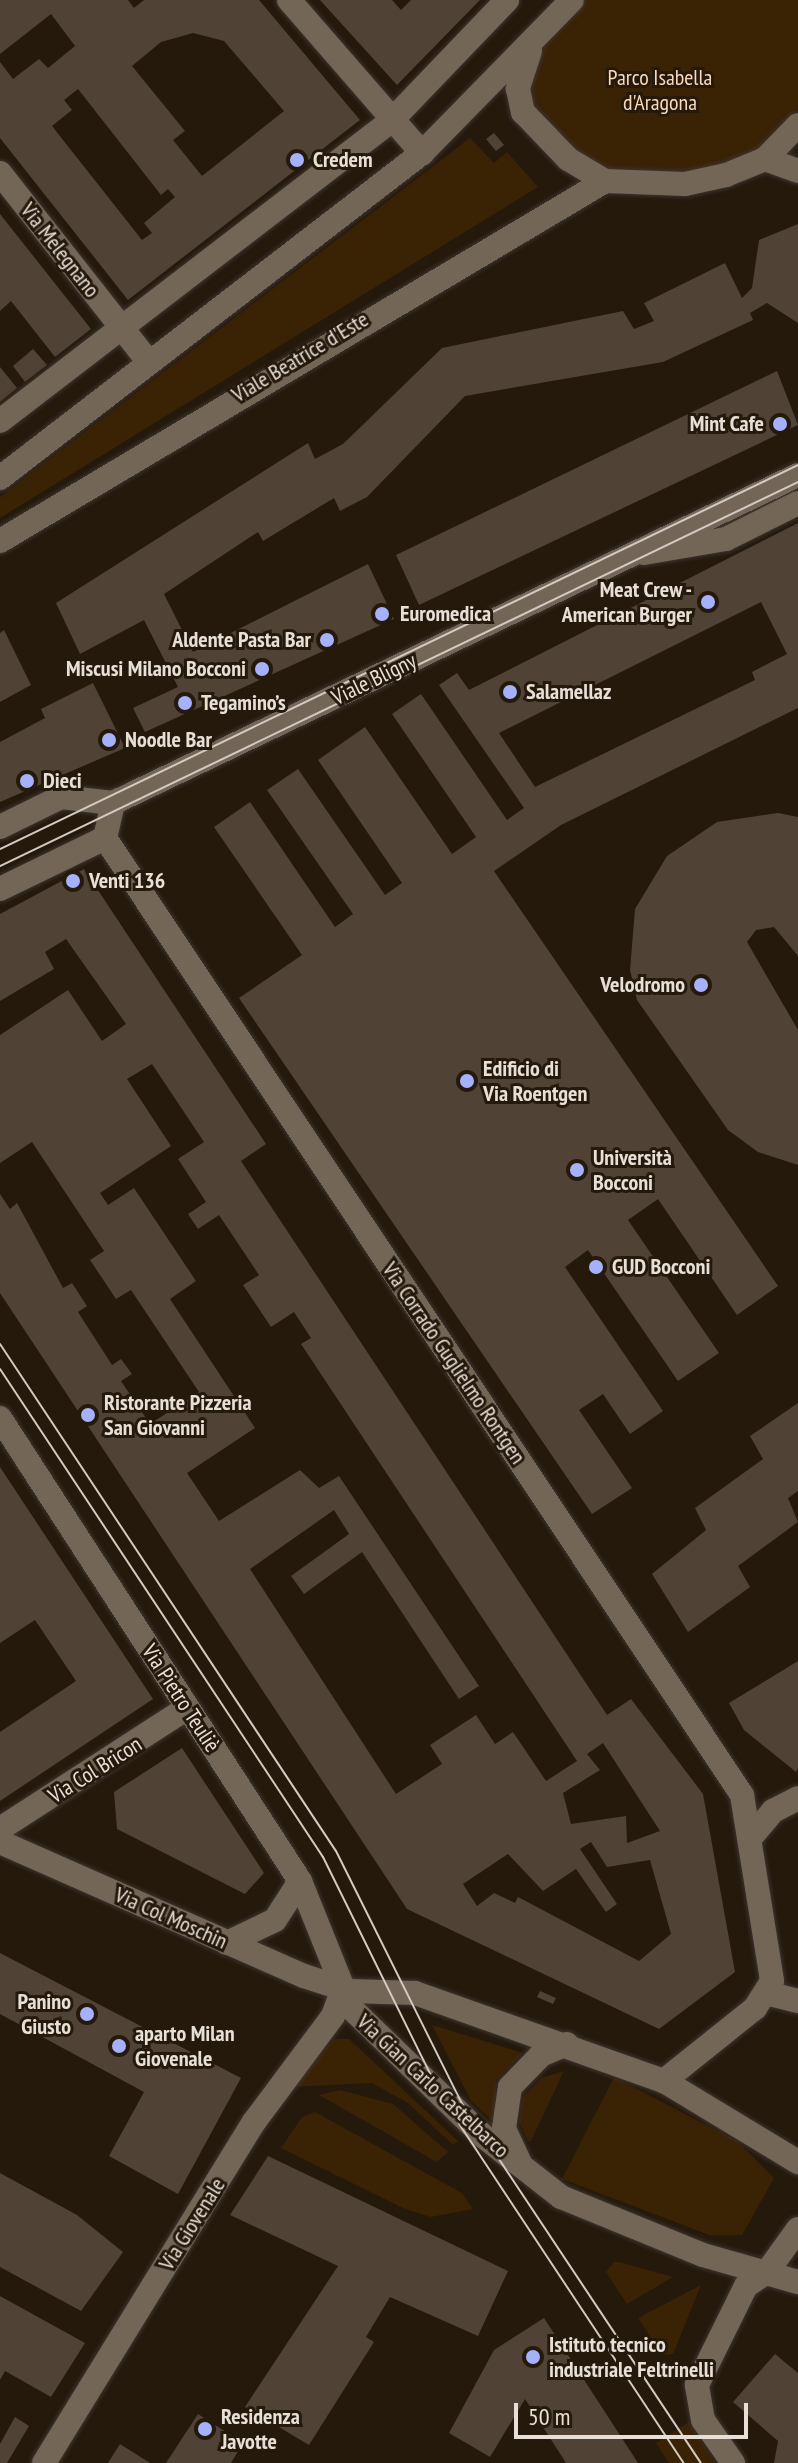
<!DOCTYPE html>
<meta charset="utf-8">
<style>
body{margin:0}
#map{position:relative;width:798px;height:2463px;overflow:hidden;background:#25190c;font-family:"PT Sans Narrow",sans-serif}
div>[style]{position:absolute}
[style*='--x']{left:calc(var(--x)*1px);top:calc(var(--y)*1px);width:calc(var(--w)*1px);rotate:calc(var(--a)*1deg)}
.green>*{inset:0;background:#3a2205}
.building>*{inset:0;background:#504234}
.roads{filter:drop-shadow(0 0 2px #3d342f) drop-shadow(0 0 2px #3d342f)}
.street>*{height:24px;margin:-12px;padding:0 12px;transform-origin:12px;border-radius:12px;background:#746657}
.secondary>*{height:24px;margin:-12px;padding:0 12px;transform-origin:12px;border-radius:12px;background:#746657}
.tram>*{height:2px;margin:-1px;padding:0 1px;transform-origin:1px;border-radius:1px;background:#d4cac2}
.dots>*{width:22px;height:22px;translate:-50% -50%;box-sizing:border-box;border:4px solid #25190c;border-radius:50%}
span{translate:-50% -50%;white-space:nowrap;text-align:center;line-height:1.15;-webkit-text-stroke:6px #25190c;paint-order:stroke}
.park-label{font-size:22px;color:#f9d9ba}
.poi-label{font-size:22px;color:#e8dfd7;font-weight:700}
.left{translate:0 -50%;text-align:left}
.right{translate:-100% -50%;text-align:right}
.street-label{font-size:22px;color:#e8dfd7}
.scale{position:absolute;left:514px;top:2403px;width:234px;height:36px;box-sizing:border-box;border:4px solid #e8dfd7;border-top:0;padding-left:10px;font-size:24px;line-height:28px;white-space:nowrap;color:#e8dfd7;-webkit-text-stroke:6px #25190c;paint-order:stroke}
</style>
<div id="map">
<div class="green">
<i style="clip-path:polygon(577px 0,798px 0,798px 109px,760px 152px,711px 174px,619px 178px,580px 162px,523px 98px,539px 38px)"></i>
<i style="clip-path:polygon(470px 138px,494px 163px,507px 152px,538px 187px,0 518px,0 497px)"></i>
<i style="clip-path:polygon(432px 2025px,523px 2053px,496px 2080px,494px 2122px,471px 2101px)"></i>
<i style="clip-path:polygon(335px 2039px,349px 2039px,458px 2141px,453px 2145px,408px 2103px,372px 2083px,287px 2087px)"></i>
<i style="clip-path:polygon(564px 2071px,531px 2141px,528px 2141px,519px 2122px,523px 2097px,541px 2078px)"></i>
<i style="clip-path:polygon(614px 2077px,737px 2141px,774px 2178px,742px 2235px,709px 2235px,562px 2179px)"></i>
<i style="clip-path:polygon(340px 2090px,393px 2104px,448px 2152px,437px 2162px,319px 2095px)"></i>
<i style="clip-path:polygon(315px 2112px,462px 2193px,473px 2209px,431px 2217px,405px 2209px,281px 2148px,302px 2117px)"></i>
<i style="clip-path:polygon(614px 2262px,619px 2262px,673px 2277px,627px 2304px,606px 2272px)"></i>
<i style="clip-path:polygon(701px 2285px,673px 2354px,662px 2355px,638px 2318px)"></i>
<i style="clip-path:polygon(689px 2422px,715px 2463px,669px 2463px,656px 2443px)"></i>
</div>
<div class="building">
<i style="clip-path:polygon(evenodd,0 0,128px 0,134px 8px,144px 0,259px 0,360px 120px,128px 300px,0 138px,0 62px,13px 79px,39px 59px,48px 68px,75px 46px,51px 14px,0 54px,0 0,193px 33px,224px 41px,284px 111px,202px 176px,173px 140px,185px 131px,132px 66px,161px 42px,193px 33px,0 0,78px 89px,161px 195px,168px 189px,175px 197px,144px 223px,152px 233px,142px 240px,52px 126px,72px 110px,64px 100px,78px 89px)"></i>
<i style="clip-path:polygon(320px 0,392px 0,401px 10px,411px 0,480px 0,397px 85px)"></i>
<i style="clip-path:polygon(494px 133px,504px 145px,496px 151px,486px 139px)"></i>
<i style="clip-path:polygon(0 214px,91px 329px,55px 357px,11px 301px,0 311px)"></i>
<i style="clip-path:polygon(798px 224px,798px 323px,767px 303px,750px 313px,753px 320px,663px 362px,465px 396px,367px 497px,340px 511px,334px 498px,263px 541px,258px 532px,164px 594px,193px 652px,368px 564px,394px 619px,145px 732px,133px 708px,178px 687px,144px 620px,80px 654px,56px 603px,308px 443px,315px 459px,343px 444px,442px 348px,623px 311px,634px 329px,654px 321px,644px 303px,725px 263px,742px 298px,752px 288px,759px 240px)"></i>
<i style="clip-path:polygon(33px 349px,47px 365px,25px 382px,13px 366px)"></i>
<i style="clip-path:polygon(0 367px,17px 388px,0 402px)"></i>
<i style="clip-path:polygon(777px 371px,798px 425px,419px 605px,396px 555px)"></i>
<i style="clip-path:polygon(evenodd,798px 523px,798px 708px,561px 825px,494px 871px,778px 1286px,737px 1315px,658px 1199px,628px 1220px,719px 1353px,678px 1381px,588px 1250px,565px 1267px,663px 1411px,630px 1434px,603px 1394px,579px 1410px,632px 1488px,592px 1514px,239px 998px,302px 955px,214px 827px,250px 802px,335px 927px,353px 914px,267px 790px,298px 769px,385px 895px,402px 883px,318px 760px,365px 727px,452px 854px,476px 837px,392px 714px,421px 694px,507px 820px,524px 808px,439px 685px,457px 673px,469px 690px,798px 523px,761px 602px,787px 654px,752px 672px,755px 680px,535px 787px,499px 733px,761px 602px)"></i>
<i style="clip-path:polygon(4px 630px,31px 685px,0 702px,0 633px)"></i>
<i style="clip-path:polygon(93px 683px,125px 748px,0 802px,0 742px,45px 718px,41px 709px)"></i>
<i style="clip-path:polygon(778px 813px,798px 817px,798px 956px,774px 927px,756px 930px,747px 942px,798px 1030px,798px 1165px,758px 1152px,728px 1130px,637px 1000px,630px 970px,635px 909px,667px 856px,717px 822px)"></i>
<i style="clip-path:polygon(evenodd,84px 869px,266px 1144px,241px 1161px,607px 1715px,631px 1699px,703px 1794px,735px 1972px,659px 2029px,407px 1909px,0 1293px,0 1194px,10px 1209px,17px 1203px,63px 1288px,72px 1283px,87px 1306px,78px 1312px,112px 1365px,121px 1359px,132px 1374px,121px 1381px,150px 1424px,199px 1392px,131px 1290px,116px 1299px,90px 1260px,104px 1251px,32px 1142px,0 1163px,0 1035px,68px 990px,102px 1041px,126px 1024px,66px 939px,45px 952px,54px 969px,0 1001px,0 914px,84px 869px,152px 1064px,204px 1142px,178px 1159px,206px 1202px,188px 1214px,198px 1229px,219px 1215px,259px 1275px,243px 1285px,271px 1327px,294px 1312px,311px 1338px,301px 1344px,577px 1761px,546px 1781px,513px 1732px,495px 1744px,476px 1715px,430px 1745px,442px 1764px,396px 1794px,250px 1569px,334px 1510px,349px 1534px,291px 1576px,304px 1594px,362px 1552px,459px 1699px,479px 1686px,339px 1476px,319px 1488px,300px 1470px,219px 1521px,187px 1473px,255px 1428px,170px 1299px,196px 1281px,134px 1188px,108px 1205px,100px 1193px,171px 1146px,127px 1079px,152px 1064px,84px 869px,603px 1743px,660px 1831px,627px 1843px,626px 1816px,571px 1824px,563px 1793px,600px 1770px,587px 1754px,603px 1743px,84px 869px,591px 1842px,607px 1867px,650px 1860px,671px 1934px,639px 1961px,518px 1897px,515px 1903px,494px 1893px,477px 1906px,463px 1884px,508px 1854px,543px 1891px,576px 1869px,606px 1912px,617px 1904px,580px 1849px,591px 1842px)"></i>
<i style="clip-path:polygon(798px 1403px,798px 1491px,788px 1498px,798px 1522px,738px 1566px,750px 1587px,688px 1632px,652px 1574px,706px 1530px,695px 1508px,763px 1459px,750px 1436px)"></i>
<i style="clip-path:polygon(0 1467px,153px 1699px,0 1801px,0 1732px,76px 1681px,35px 1620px,0 1643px)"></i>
<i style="clip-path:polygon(798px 1661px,798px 1768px,796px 1772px,744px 1730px,729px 1703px)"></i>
<i style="clip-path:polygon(182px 1748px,264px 1873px,245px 1894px,117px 1829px,114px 1792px)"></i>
<i style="clip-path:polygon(0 1953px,241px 2078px,178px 2194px,109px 2156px,144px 2092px,0 2014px)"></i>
<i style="clip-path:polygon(540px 1991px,556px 1998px,553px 2004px,537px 1997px)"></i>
<i style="clip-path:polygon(268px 2156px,508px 2271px,478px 2336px,390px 2297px,366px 2337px,374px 2342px,309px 2445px,245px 2407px,338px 2266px,230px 2215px)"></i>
<i style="clip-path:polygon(0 2173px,77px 2215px,123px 2252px,81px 2311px,0 2267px)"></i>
<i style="clip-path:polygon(0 2296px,85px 2343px,51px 2397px,5px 2371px,0 2380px)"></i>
<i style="clip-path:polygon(544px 2318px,638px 2463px,566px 2463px,525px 2399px,490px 2457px,449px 2433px,494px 2350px)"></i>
<i style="clip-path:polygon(775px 2354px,798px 2373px,798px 2463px,774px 2463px,778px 2441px,733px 2402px)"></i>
<i style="clip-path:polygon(198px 2414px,243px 2443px,231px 2463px,166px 2463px)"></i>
<i style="clip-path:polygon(15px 2417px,29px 2426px,7px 2463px,0 2463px,0 2444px)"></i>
<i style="clip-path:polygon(120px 2444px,150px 2463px,108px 2463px)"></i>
</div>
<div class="roads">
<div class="street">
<i style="--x:289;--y:0;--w:203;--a:49"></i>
<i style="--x:765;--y:159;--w:35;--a:20"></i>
<i style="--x:0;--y:173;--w:239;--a:51.8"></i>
<i style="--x:0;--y:421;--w:496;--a:-37.5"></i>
<i style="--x:393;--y:119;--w:165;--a:-46.2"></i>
<i style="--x:644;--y:553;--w:83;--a:-9.7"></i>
<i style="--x:726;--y:539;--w:80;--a:-26.6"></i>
<i style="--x:105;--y:838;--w:1150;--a:56.35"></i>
<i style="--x:742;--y:1795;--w:188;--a:80.8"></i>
<i style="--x:772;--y:1981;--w:32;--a:122"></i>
<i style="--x:755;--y:2008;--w:117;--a:141.3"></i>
<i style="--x:0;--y:1829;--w:223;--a:-32.9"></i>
<i style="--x:752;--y:1836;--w:33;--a:-50"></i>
<i style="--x:773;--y:1811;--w:28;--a:-27"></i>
<i style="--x:227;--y:1943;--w:53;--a:-25.6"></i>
<i style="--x:275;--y:1920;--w:46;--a:-57.3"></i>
<i style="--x:766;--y:1993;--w:33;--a:14"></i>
<i style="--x:44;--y:2463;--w:400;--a:-58.4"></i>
<i style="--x:254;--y:2122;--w:132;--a:-53.3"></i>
<i style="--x:333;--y:2016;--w:29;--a:-70"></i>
<i style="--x:733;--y:2463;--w:52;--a:-124.9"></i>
<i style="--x:703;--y:2420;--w:36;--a:-100"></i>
<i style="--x:697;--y:2385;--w:110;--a:-63.7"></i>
<i style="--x:746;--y:2286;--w:25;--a:-34"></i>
</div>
<div class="secondary">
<i style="--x:530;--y:51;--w:40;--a:108"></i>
<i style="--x:518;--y:89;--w:24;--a:78"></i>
<i style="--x:523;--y:112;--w:65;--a:46.2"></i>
<i style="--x:568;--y:159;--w:43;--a:30.7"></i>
<i style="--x:605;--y:181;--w:80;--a:2.1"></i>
<i style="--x:685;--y:184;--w:42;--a:-12.4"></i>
<i style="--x:726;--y:175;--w:42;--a:-22.3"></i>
<i style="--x:765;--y:159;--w:47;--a:-45.9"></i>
<i style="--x:0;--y:478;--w:533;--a:-37.6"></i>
<i style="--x:422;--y:153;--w:214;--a:-45.6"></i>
<i style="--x:0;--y:541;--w:704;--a:-30.75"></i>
<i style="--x:0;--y:827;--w:68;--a:-26.2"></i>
<i style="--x:61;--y:797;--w:52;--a:6.6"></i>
<i style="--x:113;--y:803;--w:759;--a:-25.59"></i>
<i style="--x:0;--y:889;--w:117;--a:-25.9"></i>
<i style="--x:105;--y:838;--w:36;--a:-77"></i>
<i style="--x:0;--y:1418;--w:552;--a:57.06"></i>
<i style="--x:300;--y:1881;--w:137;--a:68.1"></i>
<i style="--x:351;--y:2008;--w:184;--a:44.1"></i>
<i style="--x:483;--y:2136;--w:99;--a:38"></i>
<i style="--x:561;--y:2197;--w:153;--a:22.2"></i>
<i style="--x:703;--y:2255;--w:99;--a:15.9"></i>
<i style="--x:0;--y:1842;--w:332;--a:23.8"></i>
<i style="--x:304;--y:1976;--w:48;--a:18.1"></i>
<i style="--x:350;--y:1991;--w:65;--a:1.8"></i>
<i style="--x:415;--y:1993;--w:264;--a:19.5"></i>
<i style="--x:664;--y:2081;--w:157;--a:31.2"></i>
<i style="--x:520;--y:2163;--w:38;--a:-115"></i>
<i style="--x:504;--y:2128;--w:41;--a:-81.7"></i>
<i style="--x:510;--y:2087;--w:45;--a:-45.9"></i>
<i style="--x:541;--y:2055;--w:28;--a:-23"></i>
<i style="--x:767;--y:2272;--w:53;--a:-54.2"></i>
</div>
</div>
<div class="tram">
<i style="--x:0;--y:849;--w:886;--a:-25.7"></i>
<i style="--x:0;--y:866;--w:886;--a:-25.7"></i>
<i style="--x:0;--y:1344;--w:608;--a:56.47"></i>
<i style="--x:336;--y:1851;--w:280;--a:63.5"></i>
<i style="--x:461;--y:2102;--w:433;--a:56.4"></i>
<i style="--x:0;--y:1369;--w:585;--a:56.5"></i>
<i style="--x:323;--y:1857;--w:269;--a:63.7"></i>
<i style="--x:442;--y:2098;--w:438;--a:56.5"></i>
</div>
<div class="dots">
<i style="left:297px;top:160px;background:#a6b1fc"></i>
<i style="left:780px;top:424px;background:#a6b1fc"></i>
<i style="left:708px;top:602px;background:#a6b1fc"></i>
<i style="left:382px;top:614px;background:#a6b1fc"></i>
<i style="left:327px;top:640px;background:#a6b1fc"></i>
<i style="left:262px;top:669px;background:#a6b1fc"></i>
<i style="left:510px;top:692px;background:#a6b1fc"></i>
<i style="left:185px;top:703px;background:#a6b1fc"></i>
<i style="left:109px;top:740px;background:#a6b1fc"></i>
<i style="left:27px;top:781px;background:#a6b1fc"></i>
<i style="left:73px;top:881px;background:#a6b1fc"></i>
<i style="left:701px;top:985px;background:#a6b1fc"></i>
<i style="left:467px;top:1081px;background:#a6b1fc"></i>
<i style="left:577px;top:1170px;background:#a6b1fc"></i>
<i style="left:596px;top:1267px;background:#a6b1fc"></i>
<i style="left:88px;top:1415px;background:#a6b1fc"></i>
<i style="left:87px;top:2014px;background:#a6b1fc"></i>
<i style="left:119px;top:2046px;background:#a6b1fc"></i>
<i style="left:533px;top:2357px;background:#a6b1fc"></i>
<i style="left:205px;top:2429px;background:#a6b1fc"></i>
</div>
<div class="park-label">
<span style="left:660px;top:90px">Parco Isabella<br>d'Aragona</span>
</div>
<div class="poi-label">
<span class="left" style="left:313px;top:160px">Credem</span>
<span class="right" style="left:764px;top:424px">Mint Cafe</span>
<span class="right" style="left:692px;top:602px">Meat Crew -<br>American Burger</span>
<span class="left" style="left:400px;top:614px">Euromedica</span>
<span class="right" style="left:311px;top:640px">Aldente Pasta Bar</span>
<span class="right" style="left:246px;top:669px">Miscusi Milano Bocconi</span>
<span class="left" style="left:526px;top:692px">Salamellaz</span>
<span class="left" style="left:201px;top:703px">Tegamino’s</span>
<span class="left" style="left:125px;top:740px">Noodle Bar</span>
<span class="left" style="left:43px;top:781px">Dieci</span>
<span class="left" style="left:89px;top:881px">Venti 136</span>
<span class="right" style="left:685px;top:985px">Velodromo</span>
<span class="left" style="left:483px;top:1081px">Edificio di<br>Via Roentgen</span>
<span class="left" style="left:593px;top:1170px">Università<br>Bocconi</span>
<span class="left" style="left:612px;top:1267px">GUD Bocconi</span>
<span class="left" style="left:104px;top:1415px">Ristorante Pizzeria<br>San Giovanni</span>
<span class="right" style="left:71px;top:2014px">Panino<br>Giusto</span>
<span class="left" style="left:135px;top:2046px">aparto Milan<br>Giovenale</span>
<span class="left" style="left:549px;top:2357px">Istituto tecnico<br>industriale Feltrinelli</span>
<span class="left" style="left:221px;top:2429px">Residenza<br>Javotte</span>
</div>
<div class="street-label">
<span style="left:60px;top:250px;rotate:52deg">Via Melegnano</span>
<span style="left:300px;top:357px;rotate:-31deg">Viale Beatrice d'Este</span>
<span style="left:374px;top:679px;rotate:-26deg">Viale Bligny</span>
<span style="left:454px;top:1363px;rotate:56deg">Via Corrado Guglielmo Rontgen</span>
<span style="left:181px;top:1698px;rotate:57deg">Via Pietro Teuliè</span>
<span style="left:95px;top:1770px;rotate:-32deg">Via Col Bricon</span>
<span style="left:171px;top:1918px;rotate:24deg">Via Col Moschin</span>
<span style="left:433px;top:2086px;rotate:43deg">Via Gian Carlo Castelbarco</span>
<span style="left:192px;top:2224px;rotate:-58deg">Via Giovenale</span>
</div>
<div class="scale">50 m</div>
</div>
